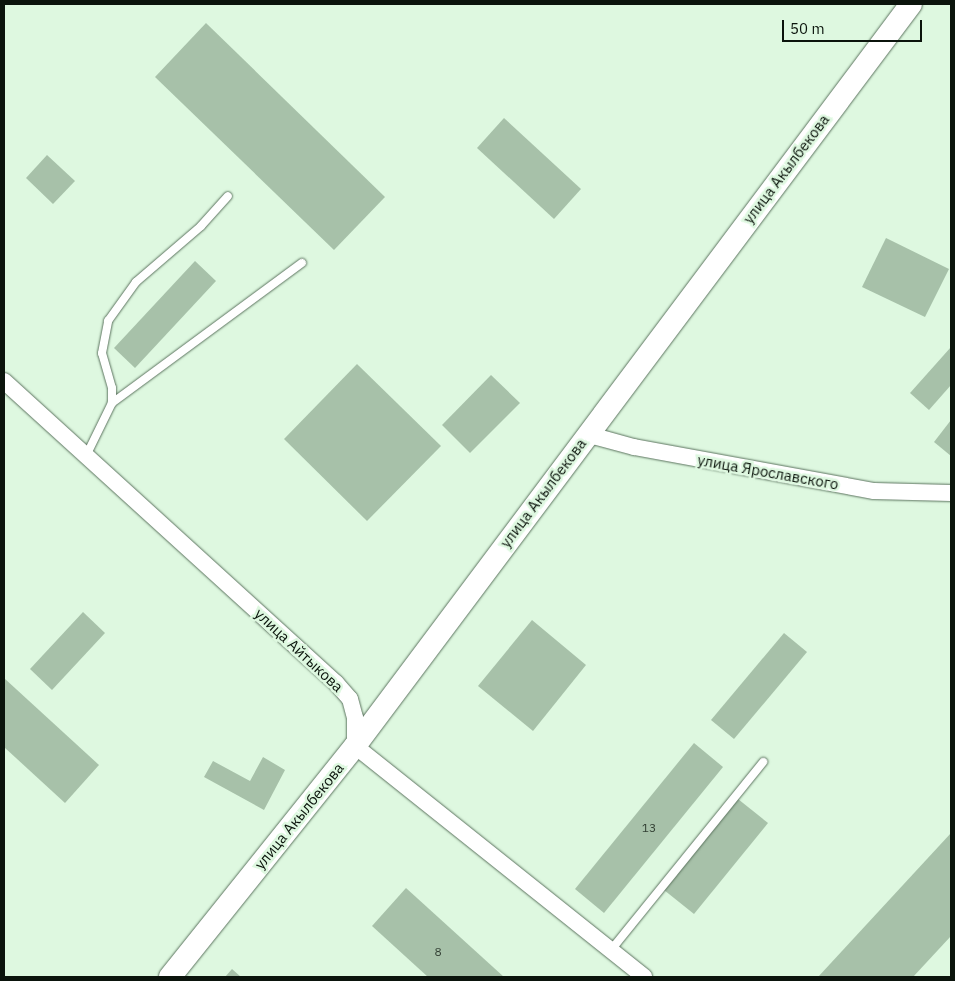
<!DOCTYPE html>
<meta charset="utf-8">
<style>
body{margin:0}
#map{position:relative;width:955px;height:981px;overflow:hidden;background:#def8e0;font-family:"IBM Plex Sans",sans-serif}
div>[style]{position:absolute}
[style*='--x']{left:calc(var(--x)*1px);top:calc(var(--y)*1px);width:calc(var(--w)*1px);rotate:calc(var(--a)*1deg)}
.building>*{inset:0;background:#a7c1a9}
.roads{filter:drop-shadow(0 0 1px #5c745f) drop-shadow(0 0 1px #5c745f)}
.lane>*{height:8px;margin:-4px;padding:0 4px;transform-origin:4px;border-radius:4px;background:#fff}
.street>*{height:16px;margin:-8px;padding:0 8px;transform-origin:8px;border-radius:8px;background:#fff}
.secondary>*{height:22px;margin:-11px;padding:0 11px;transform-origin:11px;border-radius:11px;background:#fff}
span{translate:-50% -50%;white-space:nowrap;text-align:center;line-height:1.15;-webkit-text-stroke:5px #def8e0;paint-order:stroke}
.number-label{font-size:12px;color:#323f33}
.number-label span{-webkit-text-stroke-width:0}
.street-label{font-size:15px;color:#0b140c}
.frame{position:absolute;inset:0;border:5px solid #0b140c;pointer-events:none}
.scale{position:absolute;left:782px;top:20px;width:140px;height:22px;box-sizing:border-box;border:2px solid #0b140c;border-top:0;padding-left:6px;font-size:15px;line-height:18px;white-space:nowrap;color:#0b140c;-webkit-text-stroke:4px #def8e0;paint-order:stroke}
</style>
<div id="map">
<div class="building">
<i style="clip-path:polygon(206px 23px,385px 197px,334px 250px,155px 77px)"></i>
<i style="clip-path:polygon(504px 118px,581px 189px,554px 219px,477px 148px)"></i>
<i style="clip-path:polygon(47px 155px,75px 181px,53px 204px,26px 178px)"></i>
<i style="clip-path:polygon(886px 238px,949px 269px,925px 317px,862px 287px)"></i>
<i style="clip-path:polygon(195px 261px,216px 281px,135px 368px,114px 348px)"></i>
<i style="clip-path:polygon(951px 347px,951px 385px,929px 410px,910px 393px)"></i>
<i style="clip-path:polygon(357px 364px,441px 446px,367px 521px,284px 439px)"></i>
<i style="clip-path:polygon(491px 375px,520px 403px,470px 453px,442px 425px)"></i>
<i style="clip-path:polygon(951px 420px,951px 456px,934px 442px)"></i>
<i style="clip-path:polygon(83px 612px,105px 633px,52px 690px,30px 669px)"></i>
<i style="clip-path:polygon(532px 620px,586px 665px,533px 731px,478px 686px)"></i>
<i style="clip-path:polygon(784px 633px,807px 652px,734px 739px,711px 720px)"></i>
<i style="clip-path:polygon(4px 678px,99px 765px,65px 803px,4px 747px)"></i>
<i style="clip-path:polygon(694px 743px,723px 767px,604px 913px,575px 889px)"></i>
<i style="clip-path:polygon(263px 757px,285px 770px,264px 810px,204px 777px,213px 761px,250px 781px)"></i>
<i style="clip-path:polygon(738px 799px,768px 823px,694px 914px,664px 890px)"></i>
<i style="clip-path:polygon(951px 833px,951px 936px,913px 977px,818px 977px)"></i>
<i style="clip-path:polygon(406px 888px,504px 977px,428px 977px,372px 926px)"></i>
<i style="clip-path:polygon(232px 969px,241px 977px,225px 977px)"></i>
</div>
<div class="roads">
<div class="lane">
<i style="--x:112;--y:403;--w:236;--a:-36.4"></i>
<i style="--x:86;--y:456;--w:59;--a:-63.9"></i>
<i style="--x:112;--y:403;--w:15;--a:-90"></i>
<i style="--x:112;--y:388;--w:36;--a:-106"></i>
<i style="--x:102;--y:353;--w:33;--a:-79"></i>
<i style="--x:108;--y:321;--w:48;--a:-54.3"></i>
<i style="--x:136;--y:282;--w:86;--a:-40.7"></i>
<i style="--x:201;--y:226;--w:40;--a:-48"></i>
<i style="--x:611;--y:950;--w:242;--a:-51"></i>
</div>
<div class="street">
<i style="--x:4;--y:381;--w:449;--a:42.3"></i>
<i style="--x:336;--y:683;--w:21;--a:49"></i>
<i style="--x:350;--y:699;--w:20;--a:75"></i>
<i style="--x:355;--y:718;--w:28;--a:90"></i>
<i style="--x:355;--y:746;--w:370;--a:38.6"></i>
<i style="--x:586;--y:434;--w:50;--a:15.2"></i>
<i style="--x:634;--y:447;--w:244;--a:10.4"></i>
<i style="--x:874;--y:491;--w:77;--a:1.5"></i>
</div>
<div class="secondary">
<i style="--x:170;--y:977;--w:296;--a:-51.3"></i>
<i style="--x:355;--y:746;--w:927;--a:-53.15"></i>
</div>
</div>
<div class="number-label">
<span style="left:649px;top:828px">13</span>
<span style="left:438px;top:952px">8</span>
</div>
<div class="street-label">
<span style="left:786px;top:169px;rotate:-53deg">улица Акылбекова</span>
<span style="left:768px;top:472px;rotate:10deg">улица Ярославского</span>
<span style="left:543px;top:493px;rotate:-53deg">улица Акылбекова</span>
<span style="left:299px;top:650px;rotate:43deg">улица Айтыкова</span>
<span style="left:299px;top:816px;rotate:-51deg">улица Акылбекова</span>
</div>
<div class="frame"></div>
<div class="scale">50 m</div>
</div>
